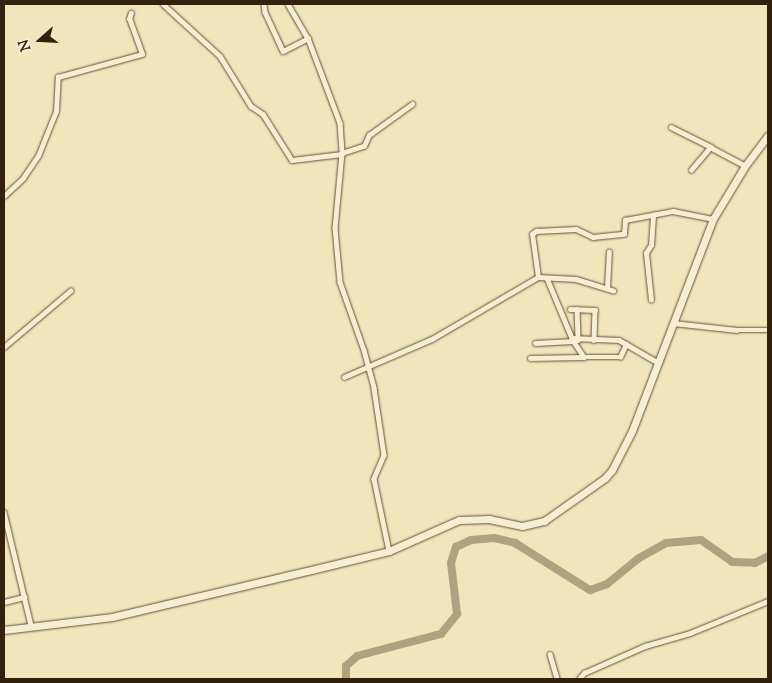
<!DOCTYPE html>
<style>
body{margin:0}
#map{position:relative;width:772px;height:683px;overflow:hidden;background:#f1e5bb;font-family:"Sorts Mill Goudy",serif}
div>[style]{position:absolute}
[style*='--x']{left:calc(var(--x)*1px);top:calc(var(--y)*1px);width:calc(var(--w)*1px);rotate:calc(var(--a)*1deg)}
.river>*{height:8px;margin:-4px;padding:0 4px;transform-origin:4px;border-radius:4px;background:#b0a280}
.roads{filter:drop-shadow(0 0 1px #625238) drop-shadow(0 0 1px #625238)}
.street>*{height:4.5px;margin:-2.25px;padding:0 2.25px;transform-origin:2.25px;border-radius:2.25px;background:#f6eed3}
.secondary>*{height:7px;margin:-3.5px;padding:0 3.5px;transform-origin:3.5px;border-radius:3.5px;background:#f6eed3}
span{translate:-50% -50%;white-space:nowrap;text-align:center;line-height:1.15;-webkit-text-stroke:4.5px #f6eed3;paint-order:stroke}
.frame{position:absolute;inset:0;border:5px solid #33210d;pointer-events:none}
.north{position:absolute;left:15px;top:15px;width:50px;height:50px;-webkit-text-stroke:4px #f6eed3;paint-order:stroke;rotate:251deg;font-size:14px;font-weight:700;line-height:20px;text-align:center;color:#33210d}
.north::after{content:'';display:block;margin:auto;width:18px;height:22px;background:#33210d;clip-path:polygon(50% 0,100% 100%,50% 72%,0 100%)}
</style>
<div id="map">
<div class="river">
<i style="--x:346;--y:679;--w:13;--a:-90"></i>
<i style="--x:346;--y:666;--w:15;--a:-42"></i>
<i style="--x:357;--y:656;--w:87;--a:-14.7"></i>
<i style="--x:441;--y:634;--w:26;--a:-51"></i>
<i style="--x:457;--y:614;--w:51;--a:-96.7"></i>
<i style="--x:451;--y:563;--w:17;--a:-73"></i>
<i style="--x:456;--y:547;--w:17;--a:-25"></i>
<i style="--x:471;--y:540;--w:23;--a:-5"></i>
<i style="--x:494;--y:538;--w:22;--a:13"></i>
<i style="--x:515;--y:543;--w:89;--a:32.1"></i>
<i style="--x:590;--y:590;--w:18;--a:-19"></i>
<i style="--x:607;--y:584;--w:41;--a:-39.1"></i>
<i style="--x:639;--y:558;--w:31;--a:-29"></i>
<i style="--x:666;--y:543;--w:35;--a:-5"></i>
<i style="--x:701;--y:540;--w:38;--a:35"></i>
<i style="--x:732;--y:562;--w:23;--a:2"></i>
<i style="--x:755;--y:563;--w:15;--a:-28"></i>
</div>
<div class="roads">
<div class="street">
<i style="--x:163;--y:4;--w:77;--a:42.4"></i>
<i style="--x:220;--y:56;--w:59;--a:58.2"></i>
<i style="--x:251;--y:106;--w:14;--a:34"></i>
<i style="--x:263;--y:114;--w:54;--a:57.8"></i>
<i style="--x:292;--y:160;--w:50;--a:-6.8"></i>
<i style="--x:264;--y:4;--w:8;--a:83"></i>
<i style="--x:265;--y:12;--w:43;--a:65.2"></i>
<i style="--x:283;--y:51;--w:28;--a:-27"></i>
<i style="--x:308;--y:38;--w:91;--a:69.4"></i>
<i style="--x:340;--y:123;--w:30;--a:86"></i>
<i style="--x:342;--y:153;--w:75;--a:95.3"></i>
<i style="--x:335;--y:228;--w:54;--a:84.7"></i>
<i style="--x:340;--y:282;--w:72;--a:70.6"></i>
<i style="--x:364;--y:350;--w:39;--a:75"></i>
<i style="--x:374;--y:388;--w:68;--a:81.5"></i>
<i style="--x:384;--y:455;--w:26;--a:113"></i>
<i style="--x:374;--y:479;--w:74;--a:78.2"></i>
<i style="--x:288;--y:4;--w:39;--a:60"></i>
<i style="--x:671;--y:127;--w:45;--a:26.6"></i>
<i style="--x:342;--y:153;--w:23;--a:-18"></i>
<i style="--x:364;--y:146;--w:12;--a:-66"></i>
<i style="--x:369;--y:135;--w:53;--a:-35.8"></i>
<i style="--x:691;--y:170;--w:30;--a:-50"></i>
<i style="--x:710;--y:147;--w:40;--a:28"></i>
<i style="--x:4;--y:196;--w:26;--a:-43"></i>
<i style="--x:23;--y:178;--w:27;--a:-56"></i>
<i style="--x:38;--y:156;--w:48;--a:-68.2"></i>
<i style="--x:56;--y:111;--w:34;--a:-87"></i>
<i style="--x:58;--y:77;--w:87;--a:-15.3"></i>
<i style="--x:142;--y:54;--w:37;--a:-110"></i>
<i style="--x:129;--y:19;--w:6;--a:-72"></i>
<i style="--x:538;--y:277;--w:43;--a:-97.9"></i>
<i style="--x:532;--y:234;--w:5;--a:-37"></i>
<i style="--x:536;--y:231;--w:40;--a:-2.9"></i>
<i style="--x:576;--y:229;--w:19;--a:25"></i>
<i style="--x:593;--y:237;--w:31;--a:-6"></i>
<i style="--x:624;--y:234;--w:14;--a:-86"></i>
<i style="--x:625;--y:220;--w:49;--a:-10.6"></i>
<i style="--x:673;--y:211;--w:41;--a:11.3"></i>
<i style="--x:547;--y:278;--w:65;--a:67.4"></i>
<i style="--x:572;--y:338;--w:47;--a:2.4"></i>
<i style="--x:619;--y:340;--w:44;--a:30.1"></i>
<i style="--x:607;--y:288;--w:36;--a:-87"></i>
<i style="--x:651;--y:300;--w:47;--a:-96.1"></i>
<i style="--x:646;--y:253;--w:9;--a:-58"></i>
<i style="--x:651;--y:245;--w:30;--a:-86"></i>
<i style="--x:570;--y:309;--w:25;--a:2"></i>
<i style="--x:595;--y:310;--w:30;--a:92"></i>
<i style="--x:577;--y:309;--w:31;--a:88"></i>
<i style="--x:673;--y:323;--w:64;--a:6.2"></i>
<i style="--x:737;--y:330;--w:31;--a:0"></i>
<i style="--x:572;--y:339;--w:22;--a:56"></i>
<i style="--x:584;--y:357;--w:36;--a:0"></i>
<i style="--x:620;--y:357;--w:14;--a:-65"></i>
<i style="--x:535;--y:343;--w:38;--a:-3"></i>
<i style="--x:4;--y:347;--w:87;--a:-40.3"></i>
<i style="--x:530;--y:358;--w:52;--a:-1.1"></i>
<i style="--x:344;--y:377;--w:96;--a:-23.4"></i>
<i style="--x:432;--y:339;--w:123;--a:-30.3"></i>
<i style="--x:538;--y:277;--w:38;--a:3"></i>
<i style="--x:576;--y:279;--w:39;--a:17"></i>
<i style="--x:4;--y:512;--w:116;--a:76.6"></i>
<i style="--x:4;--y:602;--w:21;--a:-14"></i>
<i style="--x:550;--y:654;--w:26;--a:74"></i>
<i style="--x:579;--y:679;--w:8;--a:-50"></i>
<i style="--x:584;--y:673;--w:67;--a:-23.9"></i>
<i style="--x:645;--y:646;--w:47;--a:-16.1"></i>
<i style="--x:690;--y:633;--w:84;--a:-22.3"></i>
</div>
<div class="secondary">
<i style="--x:4;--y:630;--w:109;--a:-6.9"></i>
<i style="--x:112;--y:617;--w:200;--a:-13.3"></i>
<i style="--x:307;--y:571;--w:84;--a:-13.7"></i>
<i style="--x:389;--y:551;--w:77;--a:-23.9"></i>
<i style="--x:459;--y:520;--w:30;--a:-2"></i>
<i style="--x:489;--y:519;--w:34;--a:12"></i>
<i style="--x:522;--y:526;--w:23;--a:-13"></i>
<i style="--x:544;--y:521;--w:75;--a:-35.2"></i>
<i style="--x:605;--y:478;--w:11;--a:-49"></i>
<i style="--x:612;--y:470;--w:44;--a:-62.9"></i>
<i style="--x:632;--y:431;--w:227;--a:-69.1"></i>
<i style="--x:713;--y:219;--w:62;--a:-58.9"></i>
<i style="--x:745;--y:166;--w:38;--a:-53"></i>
</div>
</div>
<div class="frame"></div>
<div class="north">N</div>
</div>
